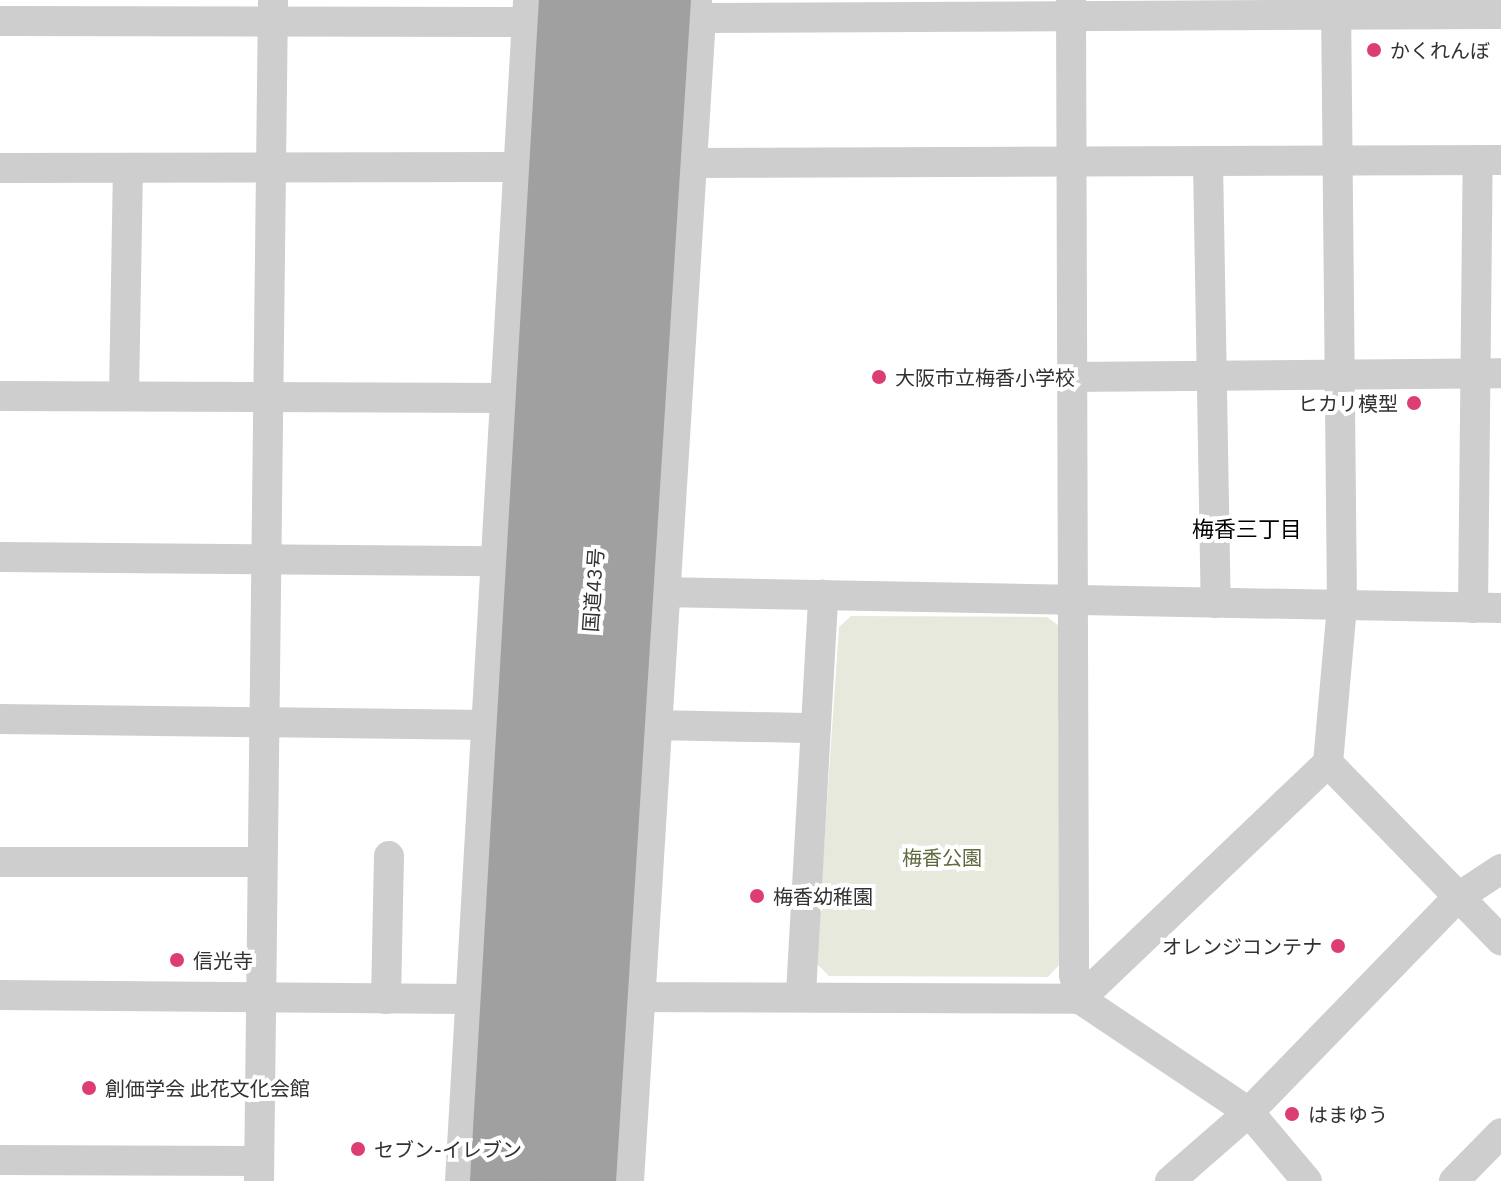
<!DOCTYPE html>
<meta charset="utf-8">
<style>
body{margin:0}
#map{position:relative;width:1501px;height:1181px;overflow:hidden;background:#fff;font-family:"IBM Plex Sans","Noto Sans JP",sans-serif}
div>[style]{position:absolute}
[style*='--x']{left:calc(var(--x)*1px);top:calc(var(--y)*1px);width:calc(var(--w)*1px);rotate:calc(var(--a)*1deg)}
.green>*{inset:0;background:#e7e9dd}
.minor>*{height:30px;margin:-15px;padding:0 15px;transform-origin:15px;border-radius:15px;background:#cecece}
.tertiary>*{height:38px;margin:-19px;padding:0 19px;transform-origin:19px;border-radius:19px;background:#cecece}
.trunk-bridge>*{height:44px;margin:-22px;padding:0 22px;transform-origin:22px;border-radius:22px;background:#a0a0a0}
.dots>*{width:22px;height:22px;translate:-50% -50%;box-sizing:border-box;border:4px solid #fff;border-radius:50%}
span{translate:-50% -50%;white-space:nowrap;text-align:center;line-height:1.15;-webkit-text-stroke:8px #fff;paint-order:stroke}
.poi-label{font-size:20px;color:#313131}
.left{translate:0 -50%;text-align:left}
.right{translate:-100% -50%;text-align:right}
.street-label{font-size:20px;color:#313131}
.park-label{font-size:20px;color:#5e6a40}
.neighbourhood-label{font-size:22px;color:#000}
</style>
<div id="map">
<div class="green">
<i style="clip-path:polygon(851px 616px,1047px 617px,1059px 626px,1060px 964px,1048px 977px,829px 976px,816px 963px,839px 627px)"></i>
</div>
<div class="minor">
<i style="--x:697;--y:0;--w:18;--a:90"></i>
<i style="--x:697;--y:18;--w:804;--a:-0.29"></i>
<i style="--x:1071;--y:0;--w:975;--a:89.82"></i>
<i style="--x:1074;--y:975;--w:25;--a:76"></i>
<i style="--x:0;--y:21;--w:530;--a:0.11"></i>
<i style="--x:1208;--y:161;--w:442;--a:89"></i>
<i style="--x:685;--y:163;--w:816;--a:-0.21"></i>
<i style="--x:0;--y:168;--w:522;--a:-0.11"></i>
<i style="--x:1071;--y:377;--w:430;--a:-0.5"></i>
<i style="--x:124;--y:395;--w:225;--a:-89"></i>
<i style="--x:0;--y:396;--w:509;--a:0.23"></i>
<i style="--x:0;--y:557;--w:498;--a:0.5"></i>
<i style="--x:660;--y:592;--w:841;--a:1.09"></i>
<i style="--x:1473;--y:608;--w:448;--a:-89.4"></i>
<i style="--x:0;--y:719;--w:489;--a:0.7"></i>
<i style="--x:653;--y:725;--w:163;--a:1.1"></i>
<i style="--x:1328;--y:763;--w:248;--a:45.7"></i>
<i style="--x:0;--y:862;--w:259;--a:0"></i>
<i style="--x:801;--y:994;--w:400;--a:-86.8"></i>
<i style="--x:0;--y:995;--w:494;--a:0.5"></i>
<i style="--x:614;--y:997;--w:466;--a:0.2"></i>
<i style="--x:1080;--y:999;--w:203;--a:33.8"></i>
<i style="--x:1249;--y:1112;--w:90;--a:50"></i>
<i style="--x:386;--y:999;--w:143;--a:-88.8"></i>
<i style="--x:1080;--y:999;--w:342;--a:-43.6"></i>
<i style="--x:1328;--y:763;--w:159;--a:-84.9"></i>
<i style="--x:1342;--y:605;--w:605;--a:-90.57"></i>
<i style="--x:0;--y:1160;--w:259;--a:0.2"></i>
<i style="--x:259;--y:1181;--w:1181;--a:-89.32"></i>
<i style="--x:1170;--y:1181;--w:105;--a:-41.1"></i>
<i style="--x:1249;--y:1112;--w:298;--a:-45.8"></i>
<i style="--x:1457;--y:898;--w:53;--a:-33.4"></i>
<i style="--x:1454;--y:1181;--w:67;--a:-45.6"></i>
</div>
<div class="tertiary">
<i style="--x:464;--y:1181;--w:1183;--a:-86.7"></i>
<i style="--x:625;--y:1181;--w:1165;--a:-86.46"></i>
</div>
<div class="trunk-bridge">
<i style="--x:492;--y:1181;--w:1183;--a:-86.66"></i>
<i style="--x:525;--y:1181;--w:1183;--a:-86.61"></i>
<i style="--x:560;--y:1181;--w:1183;--a:-86.46"></i>
<i style="--x:594;--y:1181;--w:1183;--a:-86.37"></i>
</div>
<div class="dots">
<i style="left:1374px;top:50px;background:#dc3e71"></i>
<i style="left:879px;top:377px;background:#dc3e71"></i>
<i style="left:1414px;top:403px;background:#dc3e71"></i>
<i style="left:757px;top:896px;background:#dc3e71"></i>
<i style="left:1338px;top:946px;background:#dc3e71"></i>
<i style="left:177px;top:960px;background:#dc3e71"></i>
<i style="left:89px;top:1088px;background:#dc3e71"></i>
<i style="left:1292px;top:1114px;background:#dc3e71"></i>
<i style="left:358px;top:1149px;background:#dc3e71"></i>
</div>
<div class="poi-label">
<span class="left" style="left:1390px;top:50px">かくれんぼ</span>
<span class="left" style="left:895px;top:377px">大阪市立梅香小学校</span>
<span class="right" style="left:1398px;top:403px">ヒカリ模型</span>
<span class="left" style="left:773px;top:896px">梅香幼稚園</span>
<span class="right" style="left:1322px;top:946px">オレンジコンテナ</span>
<span class="left" style="left:193px;top:960px">信光寺</span>
<span class="left" style="left:105px;top:1088px">創価学会 此花文化会館</span>
<span class="left" style="left:1308px;top:1114px">はまゆう</span>
<span class="left" style="left:374px;top:1149px">セブン-イレブン</span>
</div>
<div class="street-label">
<span style="left:593px;top:590px;rotate:-86deg">国道43号</span>
</div>
<div class="park-label">
<span style="left:942px;top:857px">梅香公園</span>
</div>
<div class="neighbourhood-label">
<span style="left:1247px;top:529px">梅香三丁目</span>
</div>
</div>
